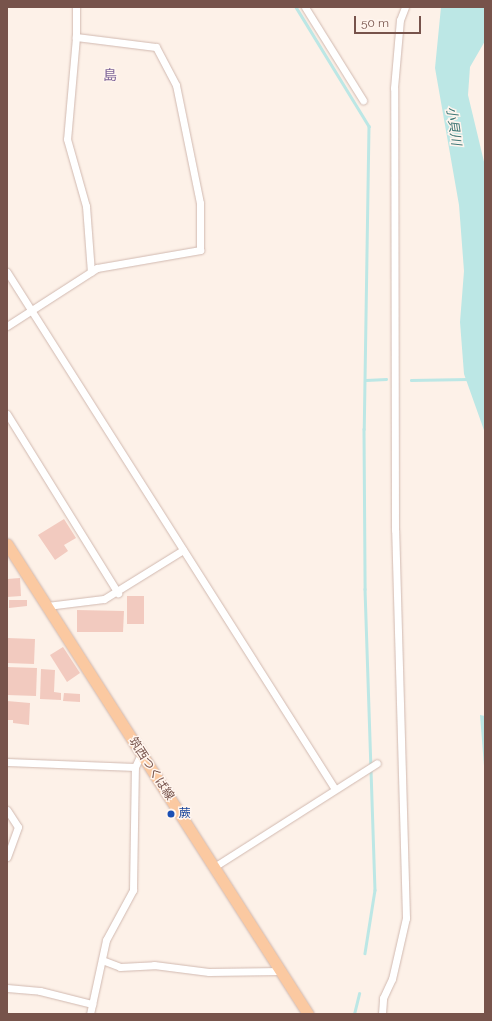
<!DOCTYPE html>
<meta charset="utf-8">
<style>
body{margin:0}
#map{position:relative;width:492px;height:1021px;overflow:hidden;background:#fdf1e8;font-family:Raleway,"Noto Sans JP",sans-serif}
div>[style]{position:absolute}
[style*='--x']{left:calc(var(--x)*1px);top:calc(var(--y)*1px);width:calc(var(--w)*1px);rotate:calc(var(--a)*1deg)}
.water>*{inset:0;background:#bce7e5}
.stream>*{height:2.5px;margin:-1.25px;padding:0 1.25px;transform-origin:1.25px;border-radius:1.25px;background:#bce7e5}
.building>*{inset:0;background:#f2cabf}
.roads{filter:drop-shadow(0 0 1px #d1b9b0) drop-shadow(0 0 1px #d1b9b0)}
.street>*{height:7px;margin:-3.5px;padding:0 3.5px;transform-origin:3.5px;border-radius:3.5px;background:#fff}
.primary>*{height:11px;margin:-5.5px;padding:0 5.5px;transform-origin:5.5px;border-radius:5.5px;background:#fbc9a1}
.dots>*{width:11px;height:11px;translate:-50% -50%;box-sizing:border-box;border:2px solid #fff5ee;border-radius:50%}
span{translate:-50% -50%;white-space:nowrap;text-align:center;line-height:1.15;-webkit-text-stroke:3px #fff5ee;paint-order:stroke}
.street-label{font-size:12px;color:#77534b}
.transit-label{font-size:12px;color:#164399}
.left{translate:0 -50%;text-align:left}
.water-label{font-size:13px;color:#3c7574;font-style:italic}
.quarter-label{font-size:14px;color:#80679a}
.frame{position:absolute;inset:0;border:8px solid #77534b;pointer-events:none}
.scale{position:absolute;left:354px;top:16px;width:67px;height:18px;box-sizing:border-box;border:2px solid #77534b;border-top:0;padding-left:5px;font-size:12px;line-height:14px;white-space:nowrap;color:#77534b;-webkit-text-stroke:3px #fff5ee;paint-order:stroke}
</style>
<div id="map">
<div class="water">
<i style="clip-path:polygon(441px 7px,485px 7px,485px 41px,470px 67px,468px 95px,485px 166px,485px 433px,464px 374px,460px 322px,464px 271px,459px 205px,435px 68px)"></i>
<i style="clip-path:polygon(480px 715px,485px 716px,485px 779px)"></i>
</div>
<div class="stream">
<i style="--x:296;--y:7;--w:140;--a:58.5"></i>
<i style="--x:369;--y:126;--w:303;--a:90.9"></i>
<i style="--x:364;--y:429;--w:160;--a:89.6"></i>
<i style="--x:365;--y:589;--w:301;--a:88.1"></i>
<i style="--x:375;--y:890;--w:64;--a:99"></i>
<i style="--x:366;--y:380;--w:20;--a:-3"></i>
<i style="--x:411;--y:380;--w:57;--a:-1"></i>
<i style="--x:354;--y:1014;--w:21;--a:-76"></i>
</div>
<div class="building">
<i style="clip-path:polygon(64px 519px,76px 538px,64px 545px,68px 551px,55px 560px,38px 535px)"></i>
<i style="clip-path:polygon(20px 578px,21px 596px,7px 597px,7px 579px)"></i>
<i style="clip-path:polygon(127px 596px,144px 596px,144px 624px,127px 624px)"></i>
<i style="clip-path:polygon(9px 600px,27px 600px,27px 606px,9px 608px)"></i>
<i style="clip-path:polygon(77px 610px,124px 611px,123px 632px,77px 632px)"></i>
<i style="clip-path:polygon(7px 638px,35px 639px,34px 664px,7px 663px)"></i>
<i style="clip-path:polygon(63px 647px,80px 673px,67px 682px,50px 655px)"></i>
<i style="clip-path:polygon(7px 667px,37px 668px,36px 696px,7px 695px)"></i>
<i style="clip-path:polygon(41px 669px,55px 670px,54px 692px,61px 693px,61px 700px,40px 699px)"></i>
<i style="clip-path:polygon(64px 693px,80px 694px,80px 702px,63px 701px)"></i>
<i style="clip-path:polygon(7px 701px,30px 703px,29px 725px,13px 723px,13px 720px,7px 720px)"></i>
</div>
<div class="roads">
<div class="street">
<i style="--x:76;--y:7;--w:30;--a:90"></i>
<i style="--x:76;--y:37;--w:102;--a:95"></i>
<i style="--x:67;--y:139;--w:70;--a:74.2"></i>
<i style="--x:86;--y:206;--w:66;--a:85.7"></i>
<i style="--x:305;--y:7;--w:110;--a:58.1"></i>
<i style="--x:7;--y:272;--w:612;--a:57.61"></i>
<i style="--x:7;--y:326;--w:107;--a:-32.8"></i>
<i style="--x:97;--y:268;--w:105;--a:-9.9"></i>
<i style="--x:200;--y:250;--w:47;--a:-90"></i>
<i style="--x:200;--y:203;--w:120;--a:-101.5"></i>
<i style="--x:176;--y:85;--w:43;--a:-117.8"></i>
<i style="--x:156;--y:47;--w:81;--a:-172.9"></i>
<i style="--x:7;--y:414;--w:211;--a:58.2"></i>
<i style="--x:47;--y:606;--w:57;--a:-7"></i>
<i style="--x:104;--y:599;--w:93;--a:-31.8"></i>
<i style="--x:7;--y:762;--w:128;--a:2.2"></i>
<i style="--x:7;--y:810;--w:20;--a:57"></i>
<i style="--x:18;--y:827;--w:32;--a:110"></i>
<i style="--x:214;--y:867;--w:193;--a:-32.5"></i>
<i style="--x:102;--y:960;--w:19;--a:21"></i>
<i style="--x:120;--y:967;--w:34;--a:-3"></i>
<i style="--x:154;--y:965;--w:55;--a:7.3"></i>
<i style="--x:209;--y:972;--w:72;--a:-0.8"></i>
<i style="--x:7;--y:988;--w:33;--a:5"></i>
<i style="--x:40;--y:991;--w:54;--a:14"></i>
<i style="--x:90;--y:1014;--w:76;--a:-77.8"></i>
<i style="--x:106;--y:940;--w:57;--a:-61.6"></i>
<i style="--x:133;--y:890;--w:123;--a:-89.1"></i>
<i style="--x:135;--y:767;--w:14;--a:-65"></i>
<i style="--x:382;--y:1014;--w:16;--a:-86"></i>
<i style="--x:383;--y:998;--w:21;--a:-65"></i>
<i style="--x:392;--y:979;--w:63;--a:-77.1"></i>
<i style="--x:406;--y:918;--w:388;--a:-91.6"></i>
<i style="--x:395;--y:530;--w:442;--a:-90.1"></i>
<i style="--x:394;--y:88;--w:68;--a:-85"></i>
<i style="--x:400;--y:20;--w:14;--a:-69"></i>
</div>
<div class="primary">
<i style="--x:7;--y:544;--w:558;--a:57.36"></i>
</div>
</div>
<div class="dots">
<i style="left:171px;top:814px;background:#1a4fb4"></i>
</div>
<div class="street-label">
<span style="left:151px;top:769px;rotate:57deg">筑西つくば線</span>
</div>
<div class="transit-label">
<span class="left" style="left:179px;top:814px">蕨</span>
</div>
<div class="water-label">
<span style="left:453px;top:126px;rotate:82deg">小貝川</span>
</div>
<div class="quarter-label">
<span style="left:110px;top:75px">島</span>
</div>
<div class="frame"></div>
<div class="scale">50 m</div>
</div>
